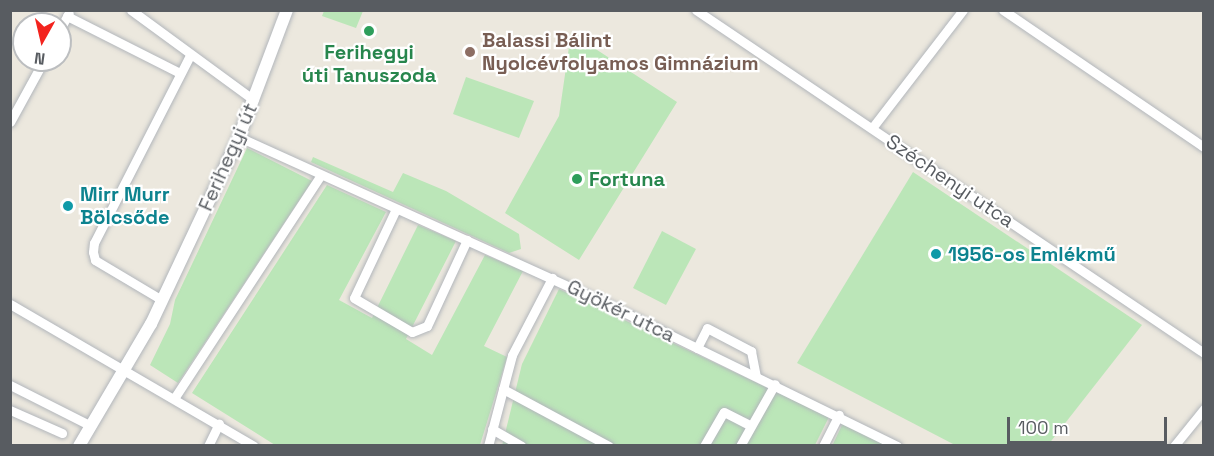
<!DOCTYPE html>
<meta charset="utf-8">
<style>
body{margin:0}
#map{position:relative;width:1214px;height:456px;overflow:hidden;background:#ece8de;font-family:"Space Grotesk",sans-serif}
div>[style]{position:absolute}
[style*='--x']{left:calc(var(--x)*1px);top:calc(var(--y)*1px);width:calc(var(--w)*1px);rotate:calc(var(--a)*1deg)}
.green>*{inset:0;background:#bbe6b8}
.roads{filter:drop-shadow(0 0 2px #b2b6bb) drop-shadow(0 0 2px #b2b6bb)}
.street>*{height:9px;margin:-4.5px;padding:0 4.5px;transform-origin:4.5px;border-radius:4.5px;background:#fff}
.secondary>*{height:12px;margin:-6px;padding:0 6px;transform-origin:6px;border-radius:6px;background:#fff}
.dots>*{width:16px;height:16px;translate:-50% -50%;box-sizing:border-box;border:3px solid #fff;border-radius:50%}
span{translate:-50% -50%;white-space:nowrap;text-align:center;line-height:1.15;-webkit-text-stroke:4.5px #fff;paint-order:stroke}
.education-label{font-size:20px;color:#785e54;font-weight:700}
.left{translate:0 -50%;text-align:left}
.leisure-label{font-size:20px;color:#27864d;font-weight:700}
.street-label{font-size:20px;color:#585c61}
.culture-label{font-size:20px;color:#0d838f;font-weight:700}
.frame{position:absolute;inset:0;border:12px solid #585c61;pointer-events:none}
.north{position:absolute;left:12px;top:12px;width:60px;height:60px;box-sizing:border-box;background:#fff;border:2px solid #bcbec0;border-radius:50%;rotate:188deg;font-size:16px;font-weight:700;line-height:24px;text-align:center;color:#585c61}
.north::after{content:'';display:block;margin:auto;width:21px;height:27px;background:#f3231e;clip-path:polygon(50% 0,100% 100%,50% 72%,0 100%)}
.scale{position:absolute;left:1007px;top:417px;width:160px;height:27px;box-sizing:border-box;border:3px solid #585c61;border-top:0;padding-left:8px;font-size:18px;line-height:21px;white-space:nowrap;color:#585c61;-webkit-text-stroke:4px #fff;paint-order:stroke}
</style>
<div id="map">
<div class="green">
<i style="clip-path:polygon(324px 11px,324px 10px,363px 11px,356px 28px,322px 16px)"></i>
<i style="clip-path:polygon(571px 33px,677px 102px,579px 260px,505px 213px,559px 116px)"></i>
<i style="clip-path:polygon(466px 77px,534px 101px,519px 138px,453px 114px)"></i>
<i style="clip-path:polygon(247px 148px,312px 181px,178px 383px,150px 365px,170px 324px,175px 300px)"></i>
<i style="clip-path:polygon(313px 157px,393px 192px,403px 173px,446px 191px,519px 234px,521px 249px,509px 253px,311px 162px)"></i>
<i style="clip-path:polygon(913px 172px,1142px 325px,1048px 445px,955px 445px,797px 363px)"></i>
<i style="clip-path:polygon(327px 185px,386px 212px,339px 300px,372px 318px,418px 225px,456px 241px,406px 339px,432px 355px,485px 255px,523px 271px,484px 346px,507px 357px,480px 445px,275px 445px,192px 393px)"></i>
<i style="clip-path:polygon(662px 231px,696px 249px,666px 305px,633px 288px)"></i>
<i style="clip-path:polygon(559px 289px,829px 417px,815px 445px,502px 446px,522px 364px)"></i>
<i style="clip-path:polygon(843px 423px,885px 445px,832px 446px)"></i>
</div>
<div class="roads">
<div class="street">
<i style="--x:131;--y:10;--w:152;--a:36.2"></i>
<i style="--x:696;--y:10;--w:613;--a:34.03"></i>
<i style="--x:1003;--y:10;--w:243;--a:34.3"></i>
<i style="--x:67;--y:16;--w:127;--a:26.8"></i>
<i style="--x:60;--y:29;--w:18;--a:-61"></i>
<i style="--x:10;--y:122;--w:71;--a:-61.3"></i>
<i style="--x:872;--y:128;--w:149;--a:-52.4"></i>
<i style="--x:239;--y:137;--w:395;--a:24.4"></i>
<i style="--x:599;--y:300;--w:332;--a:26.1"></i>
<i style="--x:396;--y:209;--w:98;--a:115.3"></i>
<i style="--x:354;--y:298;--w:67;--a:30.4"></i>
<i style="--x:412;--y:332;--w:16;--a:-22"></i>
<i style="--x:427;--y:326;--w:95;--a:-65.1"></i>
<i style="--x:162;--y:300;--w:78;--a:-149.2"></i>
<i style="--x:95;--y:260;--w:8;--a:-104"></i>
<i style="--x:93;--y:252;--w:9;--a:-84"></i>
<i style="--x:94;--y:243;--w:211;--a:-62.9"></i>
<i style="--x:10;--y:304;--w:282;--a:30.2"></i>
<i style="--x:697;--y:348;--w:22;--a:-63"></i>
<i style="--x:707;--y:328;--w:50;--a:27.6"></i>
<i style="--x:751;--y:351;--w:25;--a:79"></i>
<i style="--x:10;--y:385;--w:91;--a:26.8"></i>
<i style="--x:503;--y:389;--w:120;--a:28.3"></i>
<i style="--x:175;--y:397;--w:264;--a:-56.7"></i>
<i style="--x:10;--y:410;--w:57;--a:23.9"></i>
<i style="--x:492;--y:429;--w:34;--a:30"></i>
<i style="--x:208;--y:446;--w:25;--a:-64"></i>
<i style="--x:488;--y:446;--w:94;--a:-75.2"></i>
<i style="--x:512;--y:355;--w:87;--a:-62.5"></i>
<i style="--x:704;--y:446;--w:39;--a:-60"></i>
<i style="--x:724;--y:412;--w:30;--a:27"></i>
<i style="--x:740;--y:446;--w:71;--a:-60.6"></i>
<i style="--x:823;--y:446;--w:35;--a:-63"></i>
<i style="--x:1174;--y:446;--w:48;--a:-51"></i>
</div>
<div class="secondary">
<i style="--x:79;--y:446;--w:142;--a:-59.5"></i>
<i style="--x:151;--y:324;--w:207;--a:-64.8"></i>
<i style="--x:239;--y:137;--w:136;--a:-69.3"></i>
</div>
</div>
<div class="dots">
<i style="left:369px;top:31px;background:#2e9e5b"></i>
<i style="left:470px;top:52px;background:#8d6e63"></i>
<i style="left:577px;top:179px;background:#2e9e5b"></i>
<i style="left:68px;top:206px;background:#0f9aa8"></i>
<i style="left:936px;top:254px;background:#0f9aa8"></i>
</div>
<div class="education-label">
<span class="left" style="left:482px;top:52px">Balassi Bálint<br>Nyolcévfolyamos Gimnázium</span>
</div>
<div class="leisure-label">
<span style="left:369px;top:64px">Ferihegyi<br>úti Tanuszoda</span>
<span class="left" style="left:589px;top:179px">Fortuna</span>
</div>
<div class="street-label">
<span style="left:228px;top:157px;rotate:-66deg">Ferihegyi út</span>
<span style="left:950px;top:181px;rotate:34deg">Széchenyi utca</span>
<span style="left:621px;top:311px;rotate:26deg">Gyökér utca</span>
</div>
<div class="culture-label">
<span class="left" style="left:80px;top:206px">Mirr Murr<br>Bölcsőde</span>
<span class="left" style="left:948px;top:254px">1956-os Emlékmű</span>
</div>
<div class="frame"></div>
<div class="north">N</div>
<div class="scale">100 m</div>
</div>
